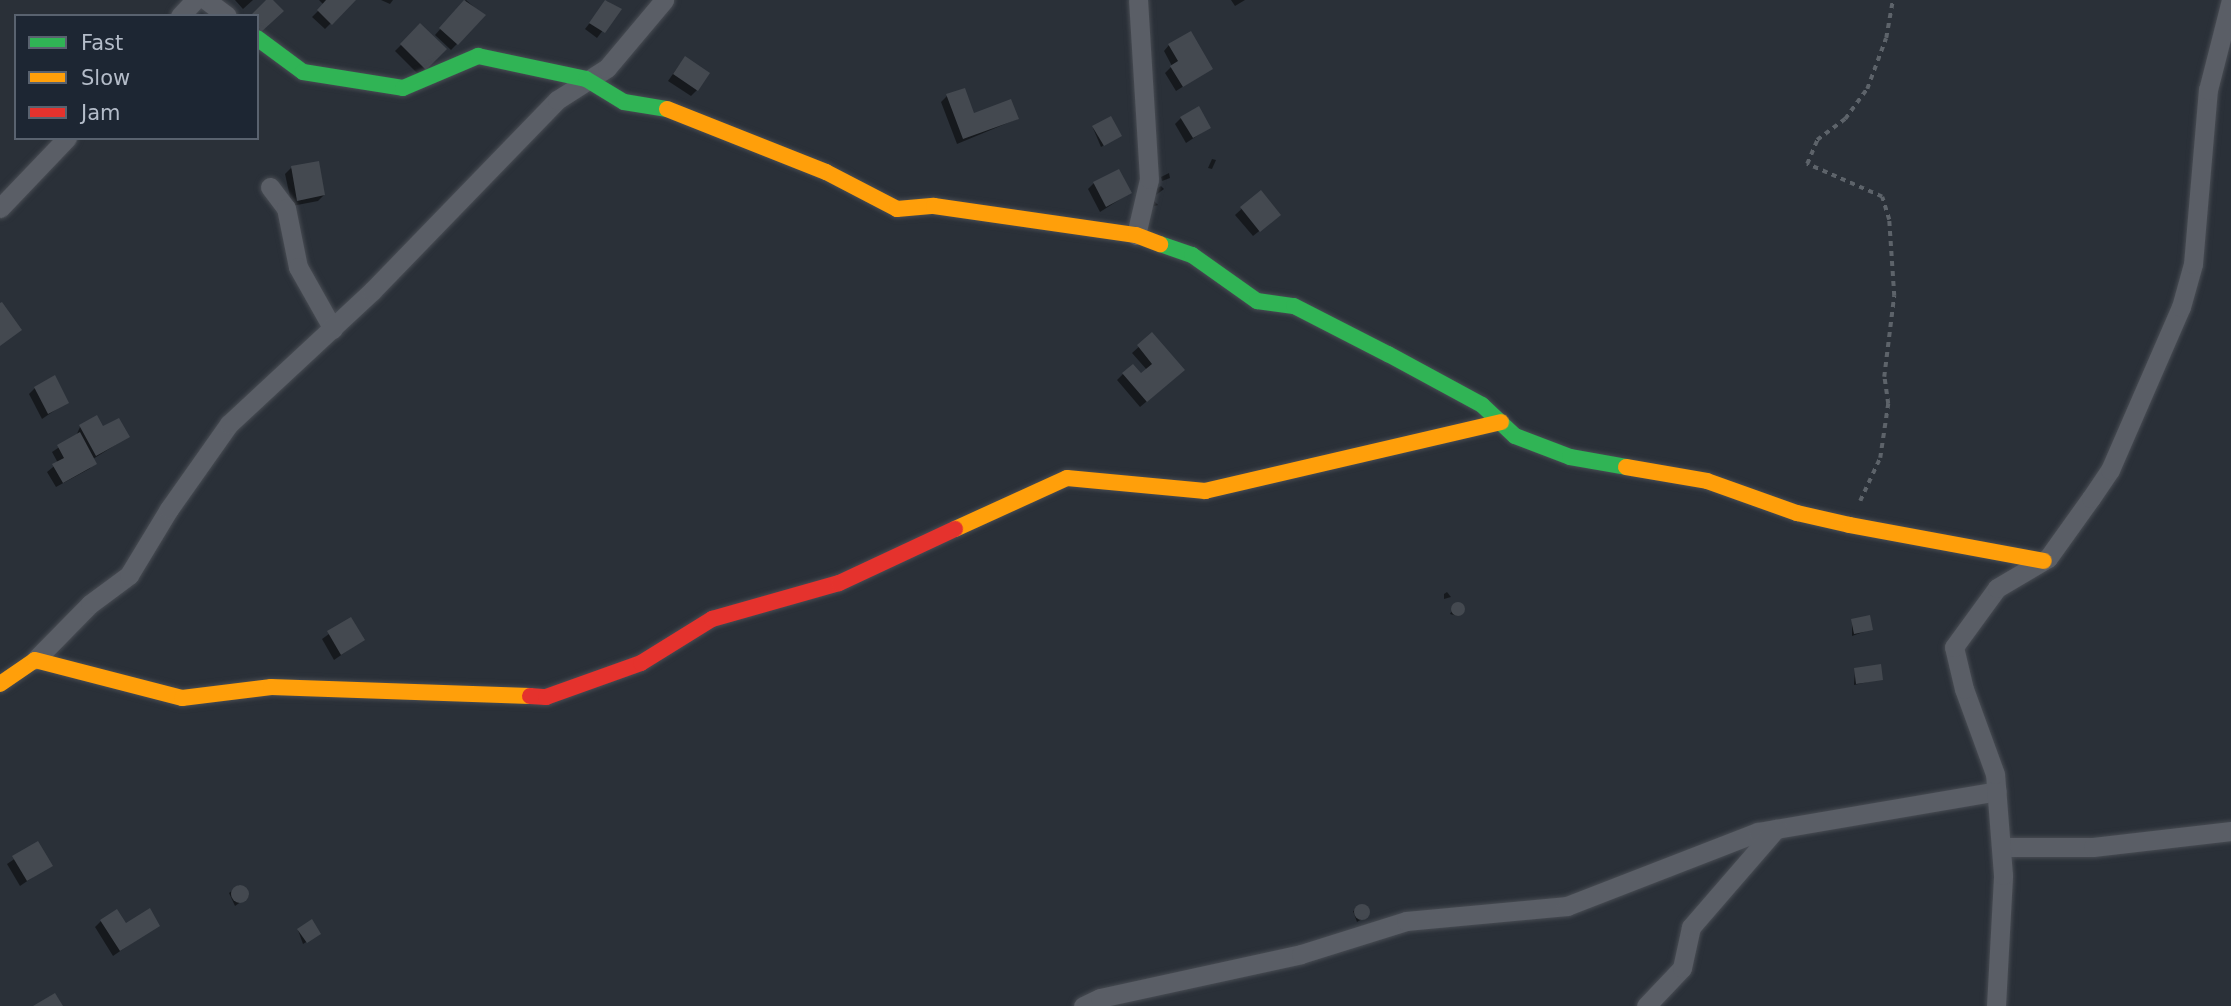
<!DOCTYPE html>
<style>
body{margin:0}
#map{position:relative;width:2231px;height:1006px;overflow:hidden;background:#2a3038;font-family:"DejaVu Sans",sans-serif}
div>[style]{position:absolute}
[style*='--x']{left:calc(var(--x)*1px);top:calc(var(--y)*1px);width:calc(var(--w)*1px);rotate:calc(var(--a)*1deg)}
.shadow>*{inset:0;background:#0007}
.building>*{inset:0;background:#444950}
.round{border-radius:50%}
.path>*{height:3.5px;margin-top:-1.75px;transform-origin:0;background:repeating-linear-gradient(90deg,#5d636a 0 5px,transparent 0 10px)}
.roads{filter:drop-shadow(0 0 2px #484c53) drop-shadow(0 0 2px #484c53)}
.street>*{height:19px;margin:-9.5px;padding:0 9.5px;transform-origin:9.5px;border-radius:9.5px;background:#5a5e66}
.fast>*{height:16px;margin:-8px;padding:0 8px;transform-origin:8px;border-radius:8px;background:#30b455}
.slow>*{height:16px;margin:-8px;padding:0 8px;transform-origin:8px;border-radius:8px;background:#ff9f0a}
.jam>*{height:16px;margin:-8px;padding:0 8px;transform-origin:8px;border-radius:8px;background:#e5322d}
span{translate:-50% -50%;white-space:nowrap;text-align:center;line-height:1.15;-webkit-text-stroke:5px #1d2633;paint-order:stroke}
.legend{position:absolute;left:14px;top:14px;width:245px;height:126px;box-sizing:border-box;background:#1d2633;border:2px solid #59626f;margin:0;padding:9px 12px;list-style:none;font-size:21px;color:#b4bcc9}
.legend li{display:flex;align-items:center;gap:14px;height:35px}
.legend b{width:35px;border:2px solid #59626f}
</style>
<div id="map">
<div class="shadow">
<i style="clip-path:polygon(235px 0,253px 0,243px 9px)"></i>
<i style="clip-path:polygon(319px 0,354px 0,325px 29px,312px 17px,324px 5px)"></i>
<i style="clip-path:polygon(381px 0,393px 0,390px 4px)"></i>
<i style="clip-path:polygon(466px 0,484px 16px,451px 50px,435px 35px)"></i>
<i style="clip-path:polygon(1231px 0,1245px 0,1235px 6px)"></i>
<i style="clip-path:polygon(607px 1px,619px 9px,597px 38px,585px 29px)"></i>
<i style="clip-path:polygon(420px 26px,444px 49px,419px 75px,395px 51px)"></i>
<i style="clip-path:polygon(1169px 45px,1211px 69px,1176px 91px,1165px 73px,1172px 66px,1164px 51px)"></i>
<i style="clip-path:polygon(680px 64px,697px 90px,691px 96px,668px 81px)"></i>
<i style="clip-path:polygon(947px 96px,973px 115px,1017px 119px,957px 144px,941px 102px)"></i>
<i style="clip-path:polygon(1181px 118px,1209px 128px,1186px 143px,1175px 124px)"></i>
<i style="clip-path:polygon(1093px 128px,1117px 138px,1101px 147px)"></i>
<i style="clip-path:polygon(1212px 159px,1216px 160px,1212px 169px,1208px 168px)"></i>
<i style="clip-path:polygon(291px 168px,324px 195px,318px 201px,292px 206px,285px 174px)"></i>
<i style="clip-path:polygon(1169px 173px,1170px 178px,1162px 181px,1161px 177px)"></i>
<i style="clip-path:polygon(1094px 183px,1130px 193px,1100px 212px,1088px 189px)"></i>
<i style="clip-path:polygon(1161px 186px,1164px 189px,1156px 195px,1154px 190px)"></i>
<i style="clip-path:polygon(1260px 192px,1273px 220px,1253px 236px,1235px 215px)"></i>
<i style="clip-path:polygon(1154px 201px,1158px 205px,1151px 207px)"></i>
<i style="clip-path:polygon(1152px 335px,1177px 376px,1140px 407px,1117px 380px,1123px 374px,1141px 376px,1147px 370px,1132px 353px)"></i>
<i style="clip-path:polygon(35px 388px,67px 402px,42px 419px,29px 394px)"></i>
<i style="clip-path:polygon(80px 427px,128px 437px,93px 459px,95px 463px,89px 469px,56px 487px,47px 472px,58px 463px,52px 452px,76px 436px)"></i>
<i style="clip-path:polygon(1447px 592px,1451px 597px,1444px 599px,1444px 594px)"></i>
<i style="clip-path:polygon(1460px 605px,1458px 616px,1450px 614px,1455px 606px)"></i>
<i style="clip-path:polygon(350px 619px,363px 640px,334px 660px,322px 639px)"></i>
<i style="clip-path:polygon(1852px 620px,1872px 629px,1852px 636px)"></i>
<i style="clip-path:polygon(1855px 670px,1881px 679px,1854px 685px)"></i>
<i style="clip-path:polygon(38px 843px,51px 865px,20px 886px,7px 864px)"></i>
<i style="clip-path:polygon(239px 885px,249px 896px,235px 906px,229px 893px)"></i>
<i style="clip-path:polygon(1367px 908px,1367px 916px,1357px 922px,1353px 911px)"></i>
<i style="clip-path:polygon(101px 921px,125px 925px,158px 925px,113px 956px,95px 927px)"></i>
<i style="clip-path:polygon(298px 930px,316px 936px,303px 944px)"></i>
</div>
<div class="building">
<i style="clip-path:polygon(266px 0,273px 0,284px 11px,260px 33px,257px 16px,250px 16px)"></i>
<i style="clip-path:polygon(326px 0,356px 0,332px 25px,317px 10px)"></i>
<i style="clip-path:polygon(464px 0,486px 15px,458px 45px,439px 28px)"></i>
<i style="clip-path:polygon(605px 0,622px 9px,605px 33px,589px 23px)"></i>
<i style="clip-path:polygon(420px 23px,447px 49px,426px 70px,400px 44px)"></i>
<i style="clip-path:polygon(1191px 31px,1213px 69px,1183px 87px,1170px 66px,1178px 61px,1168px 44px)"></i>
<i style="clip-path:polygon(685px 56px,710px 73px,698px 91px,673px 74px)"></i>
<i style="clip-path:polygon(965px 88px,974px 113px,1011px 99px,1019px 119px,963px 139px,946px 94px)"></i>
<i style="clip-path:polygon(1199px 106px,1211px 128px,1193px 138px,1180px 117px)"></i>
<i style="clip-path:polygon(1111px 116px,1122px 136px,1104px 146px,1092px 126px)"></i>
<i style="clip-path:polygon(319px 161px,325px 195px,297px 201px,291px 166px)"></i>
<i style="clip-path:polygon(1119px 169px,1132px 193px,1106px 207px,1093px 182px)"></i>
<i style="clip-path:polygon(1261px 190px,1281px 215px,1260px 232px,1240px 207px)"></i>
<i style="clip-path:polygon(2px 302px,22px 330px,0 346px,0 303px)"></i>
<i style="clip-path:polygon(1152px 332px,1185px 370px,1147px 402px,1122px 373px,1133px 364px,1141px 373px,1152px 364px,1137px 345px)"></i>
<i style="clip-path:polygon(55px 375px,69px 403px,48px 414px,34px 387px)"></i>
<i style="clip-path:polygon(97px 415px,103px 426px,119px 418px,130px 437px,96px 456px,79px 425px)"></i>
<i style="clip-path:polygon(80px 432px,97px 464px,63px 483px,52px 464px,64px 458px,57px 445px)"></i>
<i class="round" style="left:1451px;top:602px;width:14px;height:14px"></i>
<i style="clip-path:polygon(1870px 615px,1873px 630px,1854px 634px,1851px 619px)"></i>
<i style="clip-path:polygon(351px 617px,365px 640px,341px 655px,327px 631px)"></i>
<i style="clip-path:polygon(1881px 664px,1883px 680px,1856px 684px,1854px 668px)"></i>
<i style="clip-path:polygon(38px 841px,53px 866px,27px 881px,12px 856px)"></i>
<i class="round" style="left:231px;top:885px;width:18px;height:18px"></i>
<i class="round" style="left:1354px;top:904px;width:16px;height:16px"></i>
<i style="clip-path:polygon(150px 908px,160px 926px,120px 951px,100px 920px,117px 909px,126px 923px)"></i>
<i style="clip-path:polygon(312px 919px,321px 934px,307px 943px,297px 929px)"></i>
<i style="clip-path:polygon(55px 993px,63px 1006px,33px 1006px)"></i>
</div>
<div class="path">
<i style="--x:1860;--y:501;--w:47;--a:-65.1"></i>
<i style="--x:1880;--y:458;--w:55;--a:-81.6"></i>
<i style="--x:1888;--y:404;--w:27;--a:-98"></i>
<i style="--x:1884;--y:377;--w:82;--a:-83"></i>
<i style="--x:1894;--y:296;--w:76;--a:-93.8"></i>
<i style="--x:1889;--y:220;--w:24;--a:-107"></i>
<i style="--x:1882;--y:197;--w:82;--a:-156.3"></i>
<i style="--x:1807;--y:164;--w:26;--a:-67"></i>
<i style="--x:1817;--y:140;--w:35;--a:-37"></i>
<i style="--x:1845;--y:119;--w:37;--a:-54"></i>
<i style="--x:1867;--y:89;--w:54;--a:-69.6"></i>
<i style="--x:1886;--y:38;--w:39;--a:-80"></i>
</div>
<div class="roads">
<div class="street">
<i style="--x:206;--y:0;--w:26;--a:37"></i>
<i style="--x:180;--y:16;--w:22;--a:-47"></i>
<i style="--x:270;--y:187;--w:26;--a:53"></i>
<i style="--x:286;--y:208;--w:60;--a:78.5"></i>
<i style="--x:298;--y:267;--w:71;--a:60.6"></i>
<i style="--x:0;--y:208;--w:97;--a:-46.3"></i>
<i style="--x:1136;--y:235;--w:57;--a:-76.9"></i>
<i style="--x:1149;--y:179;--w:179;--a:-93.5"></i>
<i style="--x:35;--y:660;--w:78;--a:-45.5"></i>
<i style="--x:90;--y:604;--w:49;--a:-36.6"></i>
<i style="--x:129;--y:575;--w:77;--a:-58.8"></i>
<i style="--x:169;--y:509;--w:104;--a:-54.8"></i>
<i style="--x:229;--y:424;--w:195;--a:-42.9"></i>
<i style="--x:372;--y:291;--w:266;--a:-45.9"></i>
<i style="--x:557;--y:100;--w:59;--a:-32.6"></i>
<i style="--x:607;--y:68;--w:89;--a:-50"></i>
<i style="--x:2001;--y:847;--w:92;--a:0"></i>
<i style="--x:2093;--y:847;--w:139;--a:-6.6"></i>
<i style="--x:1083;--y:1006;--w:19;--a:-25"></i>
<i style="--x:1100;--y:998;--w:206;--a:-12.3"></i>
<i style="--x:1301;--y:954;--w:110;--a:-17.4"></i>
<i style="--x:1406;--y:921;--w:162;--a:-5.3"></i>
<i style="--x:1567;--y:906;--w:205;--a:-21.2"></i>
<i style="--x:1758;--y:832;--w:242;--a:-9.7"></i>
<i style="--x:1646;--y:1006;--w:52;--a:-46.5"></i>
<i style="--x:1682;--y:968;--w:42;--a:-77.6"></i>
<i style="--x:1691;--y:927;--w:130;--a:-49.1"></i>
<i style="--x:1996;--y:1006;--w:131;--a:-86.9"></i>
<i style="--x:2003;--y:875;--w:101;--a:-94.5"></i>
<i style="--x:1995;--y:774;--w:90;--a:-110"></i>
<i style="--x:1964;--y:689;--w:43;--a:-103.4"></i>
<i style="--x:1954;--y:647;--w:73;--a:-53.9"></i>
<i style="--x:1997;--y:588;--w:59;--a:-30.5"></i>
<i style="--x:2048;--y:558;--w:74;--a:-54.4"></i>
<i style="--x:2091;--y:498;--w:34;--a:-56"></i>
<i style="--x:2110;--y:470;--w:178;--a:-66.5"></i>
<i style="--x:2181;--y:307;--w:45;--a:-74.4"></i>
<i style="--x:2193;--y:264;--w:175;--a:-85.1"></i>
<i style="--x:2208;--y:90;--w:93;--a:-75.7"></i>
</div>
<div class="fast">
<i style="--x:257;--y:38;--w:57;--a:36.5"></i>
<i style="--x:303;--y:72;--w:101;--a:9.1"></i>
<i style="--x:403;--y:88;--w:82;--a:-23.1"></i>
<i style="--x:478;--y:56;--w:110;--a:12"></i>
<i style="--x:586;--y:79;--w:44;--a:31.2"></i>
<i style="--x:624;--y:102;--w:44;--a:9.2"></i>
<i style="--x:1160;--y:244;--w:34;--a:19"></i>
<i style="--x:1192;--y:255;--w:80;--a:35.3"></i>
<i style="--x:1257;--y:301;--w:37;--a:8"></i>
<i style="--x:1294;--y:306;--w:106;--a:27.1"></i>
<i style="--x:1388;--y:354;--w:107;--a:28.5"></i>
<i style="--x:1482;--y:405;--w:45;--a:43.2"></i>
<i style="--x:1515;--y:436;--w:59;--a:20.9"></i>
<i style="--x:1570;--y:457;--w:57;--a:10.1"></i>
</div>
<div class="slow">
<i style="--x:667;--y:109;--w:171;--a:21.6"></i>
<i style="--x:826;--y:172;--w:80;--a:27.5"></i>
<i style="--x:897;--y:209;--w:37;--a:-5"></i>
<i style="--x:934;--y:206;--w:204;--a:8.2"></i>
<i style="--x:1136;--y:235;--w:26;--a:21"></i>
<i style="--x:1626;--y:467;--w:82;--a:9.8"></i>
<i style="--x:1707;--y:481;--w:96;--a:19.6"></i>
<i style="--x:1797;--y:513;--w:54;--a:12.8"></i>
<i style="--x:1850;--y:525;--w:197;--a:10.5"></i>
<i style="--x:955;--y:529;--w:123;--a:-24.5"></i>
<i style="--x:1067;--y:478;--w:139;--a:5.4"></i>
<i style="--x:1205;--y:491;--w:304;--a:-13.1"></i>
<i style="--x:0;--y:684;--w:42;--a:-34.4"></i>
<i style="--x:35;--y:660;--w:152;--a:14.5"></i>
<i style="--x:182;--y:698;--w:90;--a:-7"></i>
<i style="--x:271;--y:687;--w:259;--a:2"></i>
</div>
<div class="jam">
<i style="--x:530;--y:696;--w:16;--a:4"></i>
<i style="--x:546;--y:697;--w:101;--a:-19.7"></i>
<i style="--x:641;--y:663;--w:84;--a:-31.8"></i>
<i style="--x:712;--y:619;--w:132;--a:-15.8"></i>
<i style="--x:839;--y:583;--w:128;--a:-25"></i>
</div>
</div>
<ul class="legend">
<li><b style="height:9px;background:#30b455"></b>Fast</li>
<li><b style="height:9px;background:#ff9f0a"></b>Slow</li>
<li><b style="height:9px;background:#e5322d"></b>Jam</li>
</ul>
</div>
